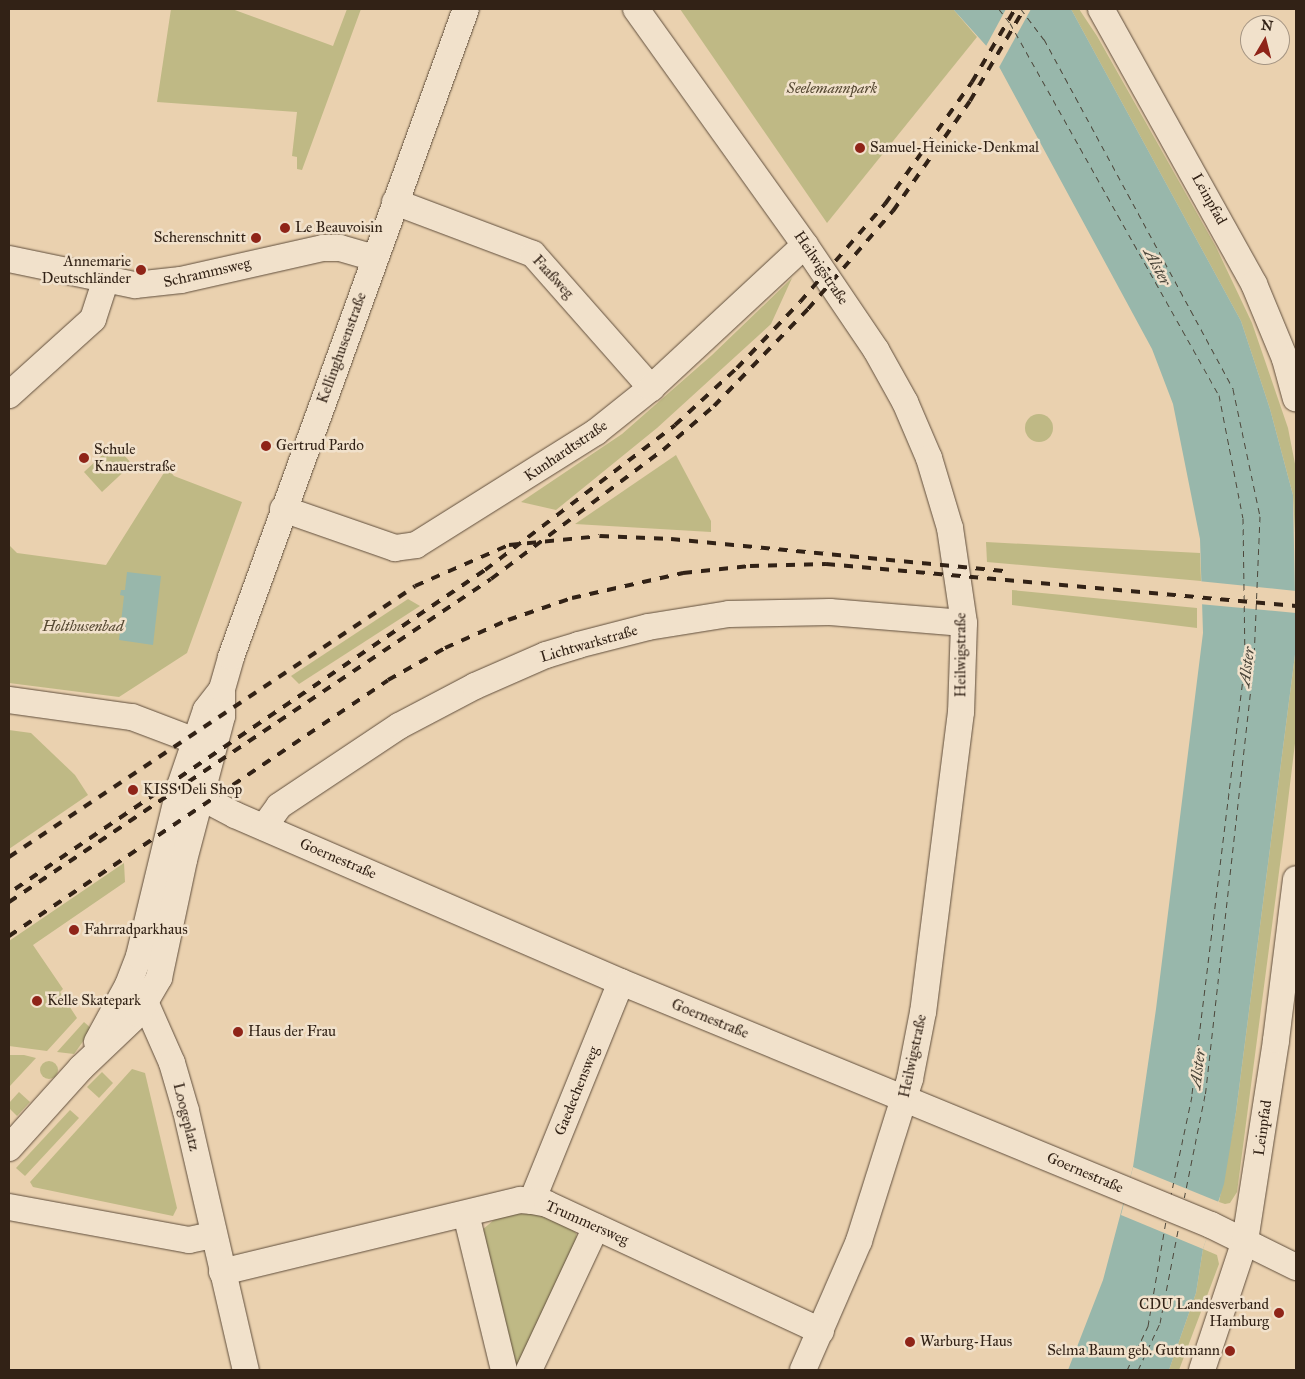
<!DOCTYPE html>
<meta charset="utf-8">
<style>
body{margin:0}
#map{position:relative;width:1305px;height:1379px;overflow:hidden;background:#ead1af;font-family:"IM FELL Great Primer",serif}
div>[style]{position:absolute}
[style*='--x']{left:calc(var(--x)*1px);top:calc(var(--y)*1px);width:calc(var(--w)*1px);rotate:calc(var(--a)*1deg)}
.green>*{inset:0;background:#bfb985}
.round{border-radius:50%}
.water>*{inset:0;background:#98b7ab}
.pier>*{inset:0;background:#ead1af}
.ferry>*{height:1px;margin-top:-0.5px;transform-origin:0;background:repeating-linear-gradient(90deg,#4c473b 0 6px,transparent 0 11px)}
.roads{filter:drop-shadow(0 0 1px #604e3c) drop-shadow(0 0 1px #604e3c)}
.minor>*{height:26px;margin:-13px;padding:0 13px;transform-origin:13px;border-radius:13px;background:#f1e1cb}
.rail>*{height:4px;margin-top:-2px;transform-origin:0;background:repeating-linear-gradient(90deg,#322216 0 9px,transparent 0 18px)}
.dots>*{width:14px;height:14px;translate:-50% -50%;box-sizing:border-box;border:2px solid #f1e1cb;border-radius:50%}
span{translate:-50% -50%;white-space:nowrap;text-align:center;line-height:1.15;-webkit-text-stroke:5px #f1e1cb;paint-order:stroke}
.park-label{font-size:15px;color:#554832;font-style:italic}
.poi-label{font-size:15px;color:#322216}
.left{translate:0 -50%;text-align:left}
.right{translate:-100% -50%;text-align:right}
.street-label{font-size:15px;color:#322216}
.water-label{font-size:16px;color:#4c473b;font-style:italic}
.frame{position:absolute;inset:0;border:10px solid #322216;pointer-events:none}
.north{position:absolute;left:1240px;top:15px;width:50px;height:50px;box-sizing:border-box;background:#f1e1cb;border:1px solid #a59583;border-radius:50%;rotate:8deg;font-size:14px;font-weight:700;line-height:20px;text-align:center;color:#322216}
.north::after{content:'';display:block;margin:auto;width:18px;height:22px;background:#8f2418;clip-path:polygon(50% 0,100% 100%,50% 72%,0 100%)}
</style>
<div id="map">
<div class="green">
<i style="clip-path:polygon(171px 9px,232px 9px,333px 46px,347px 9px,361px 9px,302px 170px,297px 169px,297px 157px,292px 156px,297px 112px,157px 102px)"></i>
<i style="clip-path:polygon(680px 9px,953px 9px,977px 37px,827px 223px)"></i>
<i style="clip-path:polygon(1071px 9px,1079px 9px,1097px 36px,1216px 247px,1252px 323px,1288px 428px,1296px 469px,1296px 552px,1293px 495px,1270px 409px,1241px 321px)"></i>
<i style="clip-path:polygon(792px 278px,771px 324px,657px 428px,556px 510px,521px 502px,622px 434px,712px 355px)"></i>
<i class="round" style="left:1025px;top:414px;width:28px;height:28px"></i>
<i style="clip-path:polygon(114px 444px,132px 464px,102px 492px,84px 472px)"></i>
<i style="clip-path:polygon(676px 455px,711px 521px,711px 532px,575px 524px)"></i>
<i style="clip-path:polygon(167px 468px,174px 476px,242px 502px,187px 653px,119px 697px,9px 683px,9px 545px,17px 553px,106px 565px)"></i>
<i style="clip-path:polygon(986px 542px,1200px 553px,1201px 581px,987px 562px)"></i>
<i style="clip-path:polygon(1012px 590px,1197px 608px,1197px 628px,1012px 605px)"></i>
<i style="clip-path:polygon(408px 599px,420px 606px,299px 684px,291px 676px)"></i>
<i style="clip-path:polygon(1296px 647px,1296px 735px,1284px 834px,1237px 1192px,1230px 1203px,1225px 1204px,1219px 1202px,1236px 1112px)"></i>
<i style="clip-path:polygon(9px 730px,31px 733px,75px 775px,88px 795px,9px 849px)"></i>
<i style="clip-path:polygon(124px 863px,125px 882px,33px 945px,63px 989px,60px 992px,77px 1018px,47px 1051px,9px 1046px,9px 941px)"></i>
<i style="clip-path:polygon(84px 1022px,92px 1029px,74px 1054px,57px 1052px)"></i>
<i style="clip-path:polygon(9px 1055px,24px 1055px,36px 1058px,9px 1087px)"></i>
<i class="round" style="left:40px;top:1061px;width:18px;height:18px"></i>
<i style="clip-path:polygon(132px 1069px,145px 1073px,177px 1208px,173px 1216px,33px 1187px,30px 1182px)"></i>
<i style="clip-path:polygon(102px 1072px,113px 1083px,99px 1098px,87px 1087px)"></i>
<i style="clip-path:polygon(19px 1092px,30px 1102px,17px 1116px,9px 1108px,9px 1103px)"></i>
<i style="clip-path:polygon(70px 1110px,79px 1118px,25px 1176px,16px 1168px)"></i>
<i style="clip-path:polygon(536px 1212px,566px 1223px,576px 1233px,578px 1242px,523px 1362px,517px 1364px,512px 1361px,482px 1230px,501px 1214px)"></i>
<i style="clip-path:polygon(1203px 1249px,1217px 1255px,1219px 1264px,1179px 1370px,1169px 1370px,1196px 1293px)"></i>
</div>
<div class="water">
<i style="clip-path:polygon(953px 9px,1071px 9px,1241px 321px,1270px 409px,1293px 495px,1296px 647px,1236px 1112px,1224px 1184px,1203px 1249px,1196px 1293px,1169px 1370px,1068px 1370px,1103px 1280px,1133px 1167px,1156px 1009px,1203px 633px,1200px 539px,1173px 404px,1152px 349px,990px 50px)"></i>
<i style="clip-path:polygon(127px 572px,161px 576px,153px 645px,119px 640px,124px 596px,120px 595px,121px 590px,125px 590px)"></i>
</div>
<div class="pier">
<i style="clip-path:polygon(1006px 9px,1031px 9px,997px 71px,985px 48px)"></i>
<i style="clip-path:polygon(1198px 581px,1296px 591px,1296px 613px,1199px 604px)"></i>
<i style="clip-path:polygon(1133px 1167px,1219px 1202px,1203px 1249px,1121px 1215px)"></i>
</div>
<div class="ferry">
<i style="--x:999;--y:9;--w:18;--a:52"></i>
<i style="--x:1010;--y:23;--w:427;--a:60.7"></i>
<i style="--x:1219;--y:395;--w:125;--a:79"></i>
<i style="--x:1243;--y:518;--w:144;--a:89.2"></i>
<i style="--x:1245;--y:662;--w:437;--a:97"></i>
<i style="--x:1192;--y:1096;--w:101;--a:102"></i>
<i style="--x:1021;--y:9;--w:38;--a:53"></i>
<i style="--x:1044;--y:39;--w:398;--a:61.6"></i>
<i style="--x:1233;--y:389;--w:130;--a:78"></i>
<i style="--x:1260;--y:516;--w:145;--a:92.4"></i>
<i style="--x:1254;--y:661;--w:437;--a:96.4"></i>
<i style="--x:1205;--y:1095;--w:106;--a:101.4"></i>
<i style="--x:1127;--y:1370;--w:49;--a:-64.5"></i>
<i style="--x:1148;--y:1326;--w:107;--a:-80.3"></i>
<i style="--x:1138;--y:1370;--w:52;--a:-64.9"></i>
<i style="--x:1160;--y:1323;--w:100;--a:-79"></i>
</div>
<div class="roads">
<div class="minor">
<i style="--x:636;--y:9;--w:290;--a:54.4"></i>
<i style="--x:805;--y:245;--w:127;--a:55.9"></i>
<i style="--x:876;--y:350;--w:60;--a:60.9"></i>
<i style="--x:905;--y:402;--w:61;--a:66.8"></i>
<i style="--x:929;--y:458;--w:73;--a:73.3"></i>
<i style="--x:950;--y:528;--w:96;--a:81.6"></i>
<i style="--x:964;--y:623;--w:89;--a:91.9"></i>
<i style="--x:961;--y:712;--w:302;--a:97.2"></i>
<i style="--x:923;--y:1012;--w:68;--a:101"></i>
<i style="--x:910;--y:1079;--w:170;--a:107.5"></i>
<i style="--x:859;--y:1241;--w:141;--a:113.5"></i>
<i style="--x:1101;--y:9;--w:315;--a:60.9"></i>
<i style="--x:1254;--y:284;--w:81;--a:67.5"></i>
<i style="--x:1285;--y:359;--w:41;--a:74.6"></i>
<i style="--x:395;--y:202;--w:147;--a:20.6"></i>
<i style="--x:533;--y:254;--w:179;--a:48.6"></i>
<i style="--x:9;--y:259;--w:129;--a:11.7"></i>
<i style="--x:135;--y:285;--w:46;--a:-6.2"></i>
<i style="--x:181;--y:280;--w:146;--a:-12.7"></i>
<i style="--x:323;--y:248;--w:17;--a:0"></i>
<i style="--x:340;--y:248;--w:36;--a:16"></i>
<i style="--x:9;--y:395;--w:113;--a:-42.1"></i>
<i style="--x:93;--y:319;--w:40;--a:-72"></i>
<i style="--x:283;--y:509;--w:119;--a:19.2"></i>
<i style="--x:395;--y:548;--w:21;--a:-8"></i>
<i style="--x:416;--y:545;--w:213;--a:-32.1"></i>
<i style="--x:596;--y:432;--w:70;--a:-38.7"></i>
<i style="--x:651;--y:388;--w:210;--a:-42.9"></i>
<i style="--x:9;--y:700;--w:124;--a:7.9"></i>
<i style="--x:132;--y:717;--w:85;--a:20.8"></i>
<i style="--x:180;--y:786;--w:62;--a:27.8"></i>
<i style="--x:235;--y:815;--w:421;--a:23.4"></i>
<i style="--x:621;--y:982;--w:638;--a:22.39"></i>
<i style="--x:1211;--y:1225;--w:95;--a:26.3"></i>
<i style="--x:264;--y:827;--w:26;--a:-54"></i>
<i style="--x:279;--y:806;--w:144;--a:-33.7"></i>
<i style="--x:399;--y:726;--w:86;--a:-27.8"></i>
<i style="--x:475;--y:686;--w:77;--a:-23.6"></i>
<i style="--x:546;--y:655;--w:34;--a:-17"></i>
<i style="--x:578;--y:645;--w:72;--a:-14.4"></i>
<i style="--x:648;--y:627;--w:82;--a:-9.1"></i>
<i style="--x:729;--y:614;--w:101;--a:-1.1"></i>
<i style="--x:830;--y:612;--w:134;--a:4.7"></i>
<i style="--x:146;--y:1004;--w:64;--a:66.2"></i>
<i style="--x:172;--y:1063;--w:50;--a:73.7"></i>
<i style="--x:186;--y:1111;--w:266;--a:77"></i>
<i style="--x:97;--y:1042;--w:65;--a:-61.5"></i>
<i style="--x:128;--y:985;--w:31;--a:-69"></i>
<i style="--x:139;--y:956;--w:175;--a:-76.4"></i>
<i style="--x:180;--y:786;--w:80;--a:-71.1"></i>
<i style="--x:206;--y:710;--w:23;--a:-52"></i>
<i style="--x:9;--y:1148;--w:108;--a:-48"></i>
<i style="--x:81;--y:1068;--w:79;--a:-43.5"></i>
<i style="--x:138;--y:1014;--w:42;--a:-59.7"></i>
<i style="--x:159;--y:978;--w:121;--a:-78"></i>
<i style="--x:184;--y:860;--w:149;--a:-75.2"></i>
<i style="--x:222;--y:716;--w:27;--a:-90"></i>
<i style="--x:222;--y:689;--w:33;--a:-74"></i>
<i style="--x:231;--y:657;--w:689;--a:-70.07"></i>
<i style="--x:532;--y:1201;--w:236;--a:-67.9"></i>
<i style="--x:9;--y:1207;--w:183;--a:10.4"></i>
<i style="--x:189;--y:1240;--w:25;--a:-12"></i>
<i style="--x:466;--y:1214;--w:161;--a:76.3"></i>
<i style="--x:222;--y:1272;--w:307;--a:-13.6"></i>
<i style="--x:520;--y:1200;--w:12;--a:5"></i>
<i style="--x:532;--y:1201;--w:15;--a:11"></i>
<i style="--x:547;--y:1204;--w:302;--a:24.9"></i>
<i style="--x:529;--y:1370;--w:158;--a:-64.9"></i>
<i style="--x:1202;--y:1370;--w:136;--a:-71.6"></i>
<i style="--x:1245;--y:1241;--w:203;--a:-81.2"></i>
<i style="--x:1276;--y:1040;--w:162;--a:-82.9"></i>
</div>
</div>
<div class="rail">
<i style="--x:9;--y:857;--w:488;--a:-33.7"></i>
<i style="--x:415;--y:586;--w:103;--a:-23.6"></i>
<i style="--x:509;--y:545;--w:91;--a:-5.6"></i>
<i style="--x:600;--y:536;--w:71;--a:2.4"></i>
<i style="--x:671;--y:539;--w:334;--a:5.5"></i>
<i style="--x:15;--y:889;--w:568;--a:-34.17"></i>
<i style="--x:485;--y:570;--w:239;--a:-37.3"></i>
<i style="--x:675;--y:425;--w:84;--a:-42.6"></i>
<i style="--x:737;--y:368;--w:91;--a:-46.3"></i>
<i style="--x:800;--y:302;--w:130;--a:-49.1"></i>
<i style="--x:885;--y:204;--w:150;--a:-54.5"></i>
<i style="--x:972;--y:82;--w:85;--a:-59.5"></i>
<i style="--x:9;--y:902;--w:580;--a:-33.83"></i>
<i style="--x:491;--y:579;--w:215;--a:-36.9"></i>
<i style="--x:663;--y:450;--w:67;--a:-40.8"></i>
<i style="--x:714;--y:406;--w:135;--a:-45.9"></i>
<i style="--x:808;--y:309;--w:130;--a:-49.1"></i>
<i style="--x:893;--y:211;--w:134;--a:-55"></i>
<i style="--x:970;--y:101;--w:107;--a:-59.6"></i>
<i style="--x:9;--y:936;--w:457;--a:-34"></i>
<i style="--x:388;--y:680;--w:65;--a:-29.3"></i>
<i style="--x:445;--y:648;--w:69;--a:-24"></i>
<i style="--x:508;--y:620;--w:68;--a:-19"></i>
<i style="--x:572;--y:598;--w:114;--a:-12.7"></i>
<i style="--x:683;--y:573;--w:67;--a:-6"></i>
<i style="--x:750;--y:566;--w:76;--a:-1.5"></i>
<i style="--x:826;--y:564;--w:472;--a:5.1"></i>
</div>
<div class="dots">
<i style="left:860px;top:148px;background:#8f2418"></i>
<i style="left:285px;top:228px;background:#8f2418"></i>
<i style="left:256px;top:238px;background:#8f2418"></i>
<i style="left:141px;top:270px;background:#8f2418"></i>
<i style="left:266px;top:446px;background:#8f2418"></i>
<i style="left:84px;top:458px;background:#8f2418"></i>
<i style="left:133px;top:790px;background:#8f2418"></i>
<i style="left:74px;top:930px;background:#8f2418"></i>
<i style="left:37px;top:1001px;background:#8f2418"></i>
<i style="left:238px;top:1032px;background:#8f2418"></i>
<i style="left:1279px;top:1313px;background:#8f2418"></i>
<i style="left:910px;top:1342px;background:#8f2418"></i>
<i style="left:1230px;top:1351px;background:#8f2418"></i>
</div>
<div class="park-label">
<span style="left:832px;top:89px">Seelemannpark</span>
<span style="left:83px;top:627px">Holthusenbad</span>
</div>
<div class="poi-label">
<span class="left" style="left:870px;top:148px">Samuel-Heinicke-Denkmal</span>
<span class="left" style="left:295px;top:228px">Le Beauvoisin</span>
<span class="right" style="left:246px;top:238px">Scherenschnitt</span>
<span class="right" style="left:131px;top:270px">Annemarie<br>Deutschländer</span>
<span class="left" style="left:276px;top:446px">Gertrud Pardo</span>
<span class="left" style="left:94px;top:458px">Schule<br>Knauerstraße</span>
<span class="left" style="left:143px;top:790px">KISS Deli Shop</span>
<span class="left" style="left:84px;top:930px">Fahrradparkhaus</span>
<span class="left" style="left:47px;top:1001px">Kelle Skatepark</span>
<span class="left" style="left:248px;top:1032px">Haus der Frau</span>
<span class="right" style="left:1269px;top:1313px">CDU Landesverband<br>Hamburg</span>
<span class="left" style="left:920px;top:1342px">Warburg-Haus</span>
<span class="right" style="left:1220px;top:1351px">Selma Baum geb. Guttmann</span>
</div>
<div class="street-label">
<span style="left:1209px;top:199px;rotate:61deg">Leinpfad</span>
<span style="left:821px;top:268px;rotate:56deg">Heilwigstraße</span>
<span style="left:207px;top:273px;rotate:-13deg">Schrammsweg</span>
<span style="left:553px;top:277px;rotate:47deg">Faaßweg</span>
<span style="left:342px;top:348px;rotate:-70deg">Kellinghusenstraße</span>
<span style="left:566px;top:451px;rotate:-34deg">Kunhardtstraße</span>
<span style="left:589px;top:644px;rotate:-16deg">Lichtwarkstraße</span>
<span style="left:961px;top:655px;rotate:-90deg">Heilwigstraße</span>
<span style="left:338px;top:859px;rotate:23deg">Goernestraße</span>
<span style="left:710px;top:1019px;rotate:22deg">Goernestraße</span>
<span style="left:913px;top:1056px;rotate:-78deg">Heilwigstraße</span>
<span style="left:577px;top:1091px;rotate:-68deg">Gaedechensweg</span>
<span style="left:186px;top:1117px;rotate:76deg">Loogeplatz</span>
<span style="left:1263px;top:1128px;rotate:-82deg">Leinpfad</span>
<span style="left:1085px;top:1173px;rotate:23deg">Goernestraße</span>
<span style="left:587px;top:1223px;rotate:24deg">Trummersweg</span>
</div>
<div class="water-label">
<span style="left:1157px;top:267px;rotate:62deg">Alster</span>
<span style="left:1247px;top:667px;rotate:-83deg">Alster</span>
<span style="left:1198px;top:1069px;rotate:-83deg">Alster</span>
</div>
<div class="frame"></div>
<div class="north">N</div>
</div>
